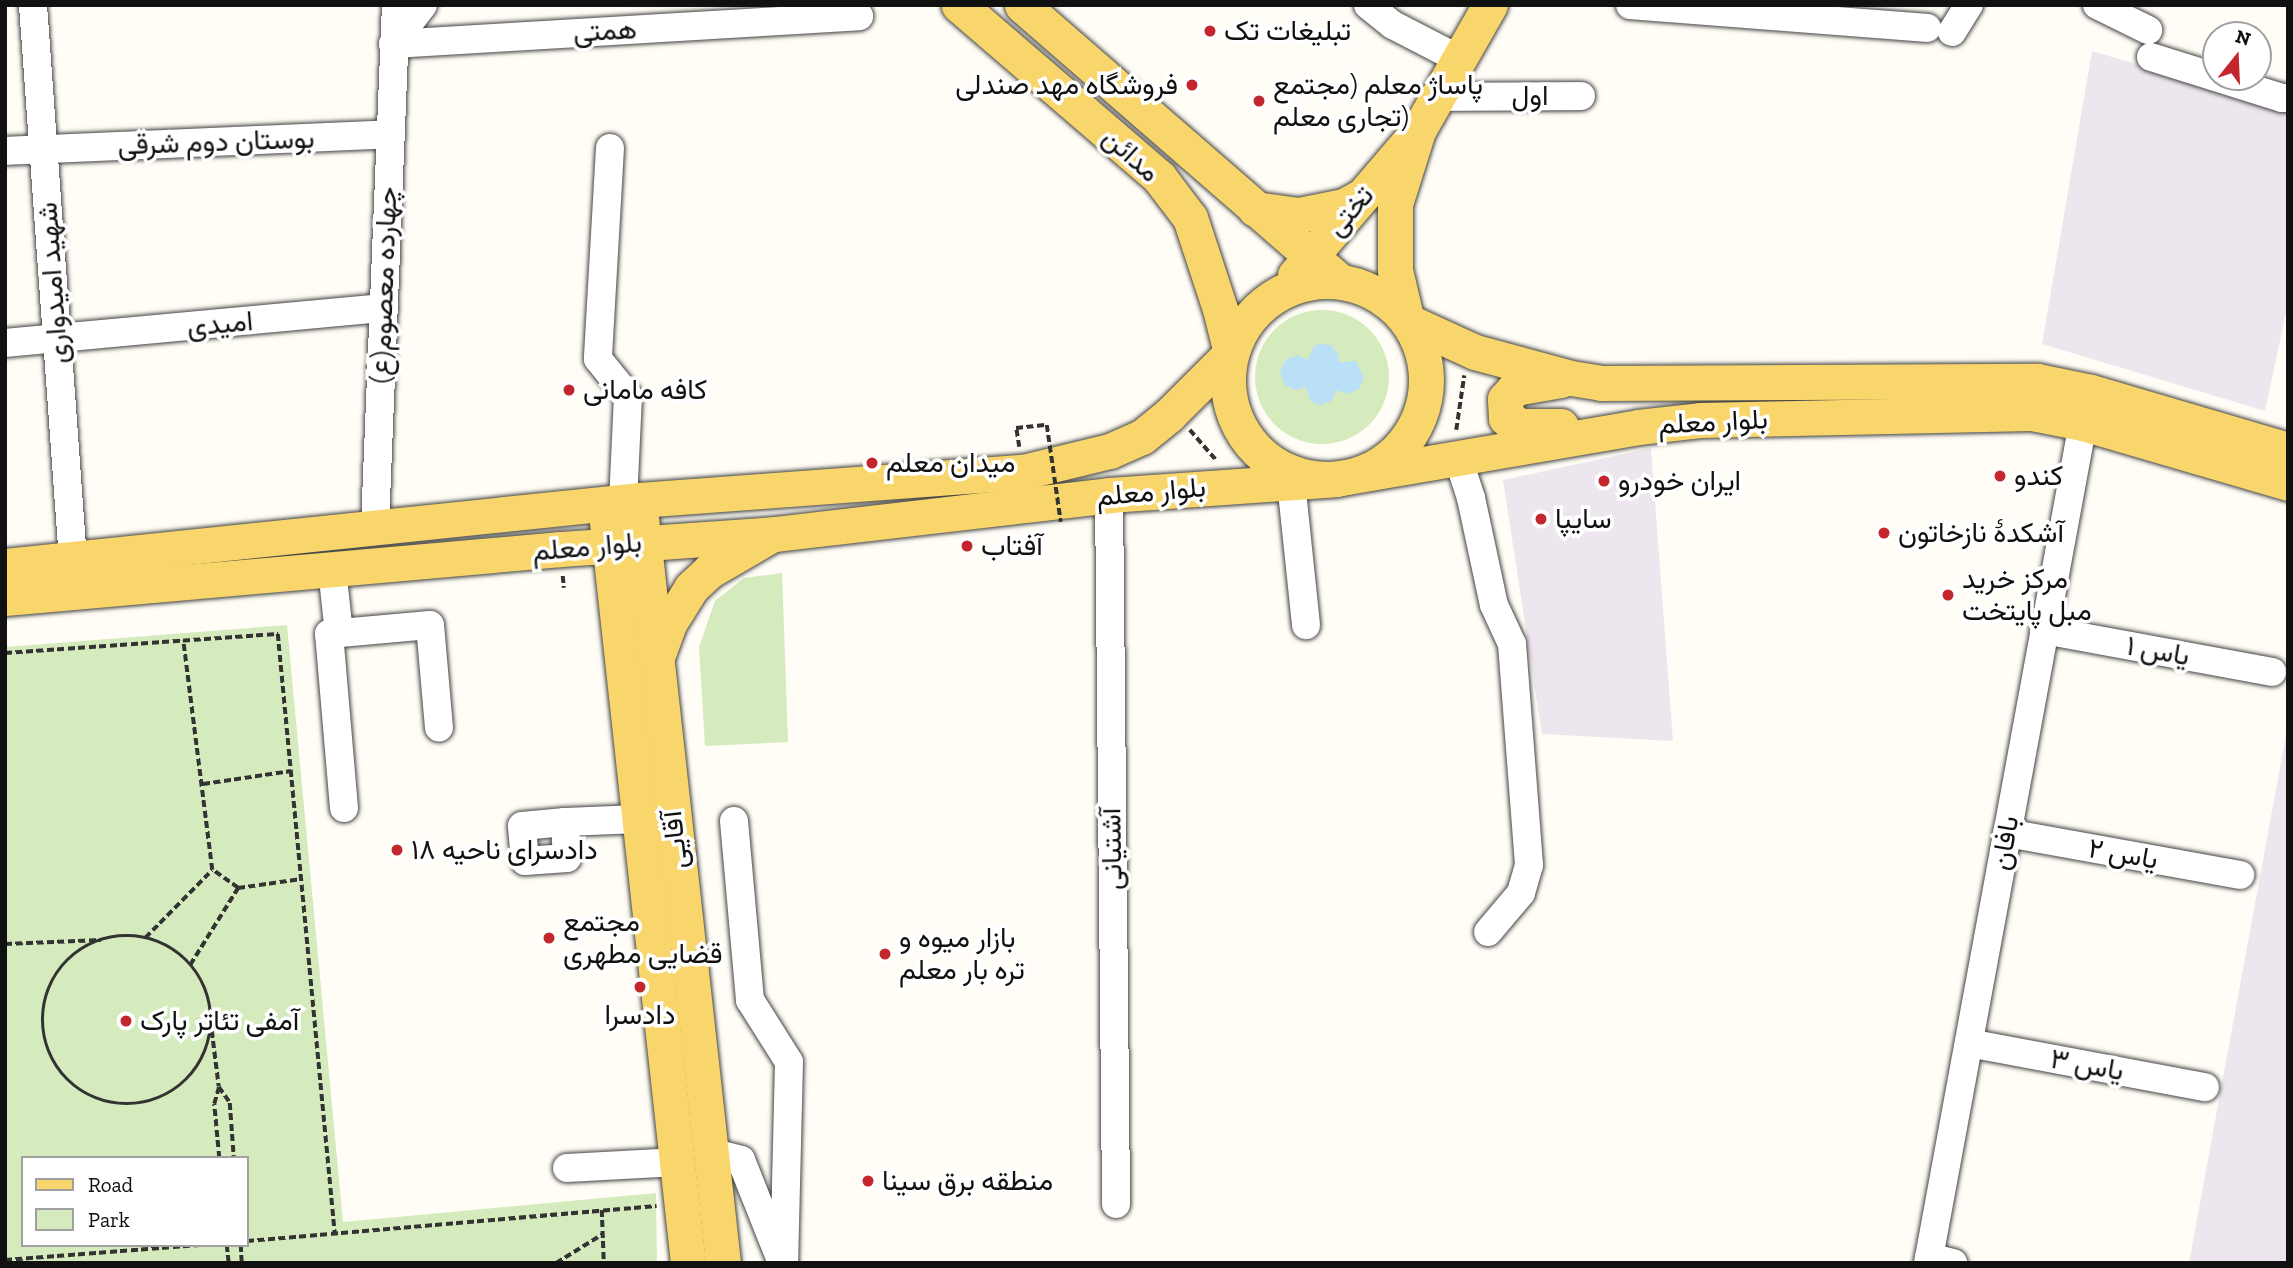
<!DOCTYPE html>
<meta charset="utf-8">
<style>
body{margin:0}
#map{position:relative;width:2293px;height:1268px;overflow:hidden;background:#fffdf5;font-family:"Zilla Slab",Vazirmatn,serif}
div>[style]{position:absolute}
[style*='--x']{left:calc(var(--x)*1px);top:calc(var(--y)*1px);width:calc(var(--w)*1px);rotate:calc(var(--a)*1deg)}
.industrial>*{inset:0;background:#eee6ef}
.green>*{inset:0;background:#d5ebbd}
.round{border-radius:50%}
.water>*{inset:0;background:#b9e0f7}
.path>*{height:3.5px;margin-top:-1.75px;transform-origin:0;background:repeating-linear-gradient(90deg,#333 0 7px,transparent 0 10.5px)}
.path>.ring{margin:-1.75px;padding:0;box-sizing:content-box;background:none;border:3.5px solid #333;border-radius:50%}
.roads{filter:drop-shadow(0 0 2px #444) drop-shadow(0 0 2px #444)}
.minor>*{height:28px;margin:-14px;padding:0 14px;transform-origin:14px;border-radius:14px;background:#fff}
.major>*{height:35px;margin:-17.5px;padding:0 17.5px;transform-origin:17.5px;border-radius:17.5px;background:#f9d66b}
.major>.ring{margin:-17.5px;padding:0;box-sizing:content-box;background:none;border:35px solid #f9d66b;border-radius:50%}
.path-bridge>*{height:3.5px;margin-top:-1.75px;transform-origin:0;background:repeating-linear-gradient(90deg,#333 0 7px,transparent 0 10.5px)}
.dots>*{width:19px;height:19px;translate:-50% -50%;box-sizing:border-box;border:4px solid #fff;border-radius:50%}
span{translate:-50% -50%;white-space:nowrap;text-align:center;line-height:1.15;-webkit-text-stroke:7px #fff;paint-order:stroke}
.street-label{font-size:28px;color:#111}
.poi-label{font-size:28px;color:#111}
.left{translate:0 -50%;text-align:left}
.right{translate:-100% -50%;text-align:right}
.frame{position:absolute;inset:0;border:7px solid #111;pointer-events:none}
.legend{position:absolute;left:21px;top:1156px;width:228px;height:91px;box-sizing:border-box;background:#fff;border:2px solid #a0a0a0;margin:0;padding:9px 12px;list-style:none;font-size:21px;color:#111}
.legend li{display:flex;align-items:center;gap:14px;height:35px}
.legend b{width:35px;border:2px solid #a0a0a0}
.north{position:absolute;left:2202px;top:21px;width:70px;height:70px;box-sizing:border-box;background:#fff;border:2px solid #a0a0a0;border-radius:50%;rotate:18deg;font-size:19px;font-weight:700;line-height:28px;text-align:center;color:#111}
.north::after{content:'';display:block;margin:auto;width:24px;height:32px;background:#c4262e;clip-path:polygon(50% 0,100% 100%,50% 72%,0 100%)}
</style>
<div id="map">
<div class="industrial">
<i style="clip-path:polygon(2092px 51px,2288px 109px,2288px 303px,2265px 411px,2042px 344px)"></i>
<i style="clip-path:polygon(1651px 448px,1673px 741px,1542px 734px,1503px 480px)"></i>
<i style="clip-path:polygon(2288px 724px,2288px 1263px,2189px 1263px)"></i>
</div>
<div class="green">
<i class="round" style="left:1255px;top:310px;width:134px;height:134px"></i>
<i style="clip-path:polygon(782px 573px,788px 742px,705px 746px,699px 647px,715px 601px,744px 578px)"></i>
<i style="clip-path:polygon(evenodd,287px 625px,343px 1222px,656px 1193px,657px 1263px,5px 1263px,5px 647px,287px 625px,23px 1158px,247px 1158px,247px 1245px,23px 1245px,23px 1158px)"></i>
</div>
<div class="water">
<i style="clip-path:polygon(1318px 344px,1331px 345px,1338px 354px,1339px 362px,1356px 361px,1364px 378px,1359px 389px,1347px 394px,1337px 390px,1331px 401px,1321px 405px,1310px 401px,1306px 387px,1296px 390px,1285px 385px,1280px 373px,1285px 360px,1298px 355px,1308px 360px,1313px 348px)"></i>
</div>
<div class="path">
<i style="--x:1190;--y:430;--w:41;--a:48.9"></i>
<i style="--x:1456;--y:430;--w:55;--a:-81.6"></i>
<i style="--x:1019;--y:447;--w:19;--a:-99"></i>
<i style="--x:1016;--y:428;--w:31;--a:-6"></i>
<i style="--x:563;--y:576;--w:12;--a:85"></i>
<i style="--x:5;--y:653;--w:274;--a:-4"></i>
<i style="--x:278;--y:634;--w:603;--a:84.57"></i>
<i style="--x:203;--y:784;--w:89;--a:-8.4"></i>
<i style="--x:238;--y:888;--w:64;--a:-8.1"></i>
<i class="ring" style="left:43px;top:936px;width:164.5px;height:164.5px"></i>
<i style="--x:145;--y:938;--w:95;--a:-45.4"></i>
<i style="--x:212;--y:870;--w:231;--a:-97.2"></i>
<i style="--x:5;--y:944;--w:96;--a:-2.4"></i>
<i style="--x:190;--y:965;--w:91;--a:-58.1"></i>
<i style="--x:238;--y:888;--w:32;--a:-145"></i>
<i style="--x:212;--y:1031;--w:56;--a:82.9"></i>
<i style="--x:219;--y:1087;--w:19;--a:55"></i>
<i style="--x:230;--y:1103;--w:55;--a:85.8"></i>
<i style="--x:219;--y:1158;--w:54;--a:-95.3"></i>
<i style="--x:214;--y:1104;--w:18;--a:-74"></i>
<i style="--x:602;--y:1210;--w:53;--a:87.8"></i>
<i style="--x:247;--y:1241;--w:411;--a:-4.9"></i>
<i style="--x:227;--y:1245;--w:18;--a:84"></i>
<i style="--x:241;--y:1245;--w:18;--a:87"></i>
<i style="--x:5;--y:1260;--w:195;--a:-4.4"></i>
<i style="--x:556;--y:1263;--w:55;--a:-31.7"></i>
</div>
<div class="roads">
<div class="minor">
<i style="--x:33;--y:5;--w:556;--a:85.88"></i>
<i style="--x:1368;--y:5;--w:32;--a:39"></i>
<i style="--x:1393;--y:25;--w:74;--a:27.3"></i>
<i style="--x:1630;--y:5;--w:298;--a:4.4"></i>
<i style="--x:2097;--y:5;--w:57;--a:26.1"></i>
<i style="--x:1952;--y:32;--w:32;--a:-58"></i>
<i style="--x:393;--y:44;--w:467;--a:-3.4"></i>
<i style="--x:393;--y:44;--w:49;--a:-52.4"></i>
<i style="--x:2151;--y:57;--w:137;--a:17.4"></i>
<i style="--x:2282;--y:98;--w:6;--a:0"></i>
<i style="--x:1438;--y:97;--w:143;--a:-0.4"></i>
<i style="--x:610;--y:148;--w:211;--a:93.3"></i>
<i style="--x:598;--y:359;--w:48;--a:51"></i>
<i style="--x:628;--y:396;--w:106;--a:92.7"></i>
<i style="--x:5;--y:151;--w:384;--a:-2.5"></i>
<i style="--x:5;--y:343;--w:380;--a:-5.3"></i>
<i style="--x:1458;--y:458;--w:42;--a:72"></i>
<i style="--x:1471;--y:498;--w:109;--a:77.9"></i>
<i style="--x:1494;--y:605;--w:43;--a:65.2"></i>
<i style="--x:1512;--y:644;--w:222;--a:85.6"></i>
<i style="--x:1529;--y:865;--w:29;--a:106"></i>
<i style="--x:1521;--y:893;--w:51;--a:130.2"></i>
<i style="--x:1291;--y:482;--w:144;--a:84"></i>
<i style="--x:1109;--y:495;--w:709;--a:89.43"></i>
<i style="--x:375;--y:525;--w:520;--a:-87.69"></i>
<i style="--x:332;--y:569;--w:64;--a:83.8"></i>
<i style="--x:2044;--y:630;--w:232;--a:10.4"></i>
<i style="--x:344;--y:808;--w:175;--a:-94.9"></i>
<i style="--x:329;--y:634;--w:101;--a:-5.1"></i>
<i style="--x:430;--y:625;--w:103;--a:85"></i>
<i style="--x:734;--y:821;--w:180;--a:84.9"></i>
<i style="--x:750;--y:1000;--w:73;--a:57.8"></i>
<i style="--x:789;--y:1062;--w:201;--a:91.4"></i>
<i style="--x:565;--y:822;--w:36;--a:87"></i>
<i style="--x:567;--y:858;--w:42;--a:175.9"></i>
<i style="--x:525;--y:861;--w:35;--a:-95"></i>
<i style="--x:522;--y:826;--w:43;--a:-5.3"></i>
<i style="--x:565;--y:822;--w:74;--a:-2.3"></i>
<i style="--x:2007;--y:833;--w:237;--a:10.2"></i>
<i style="--x:1969;--y:1043;--w:240;--a:10.6"></i>
<i style="--x:710;--y:1152;--w:32;--a:14"></i>
<i style="--x:741;--y:1160;--w:111;--a:68.3"></i>
<i style="--x:567;--y:1168;--w:111;--a:-3.1"></i>
<i style="--x:1929;--y:1257;--w:25;--a:14"></i>
<i style="--x:1928;--y:1263;--w:854;--a:-79.55"></i>
</div>
<div class="major">
<i style="--x:1022;--y:5;--w:420;--a:41"></i>
<i style="--x:1418;--y:131;--w:77;--a:107.5"></i>
<i style="--x:1395;--y:204;--w:66;--a:90"></i>
<i style="--x:1395;--y:270;--w:52;--a:76.8"></i>
<i style="--x:1407;--y:321;--w:75;--a:24.5"></i>
<i style="--x:1475;--y:352;--w:99;--a:15.2"></i>
<i style="--x:1571;--y:378;--w:30;--a:9"></i>
<i style="--x:1601;--y:383;--w:436;--a:-0.3"></i>
<i style="--x:2037;--y:381;--w:55;--a:11.5"></i>
<i style="--x:2091;--y:392;--w:205;--a:16.4"></i>
<i style="--x:1255;--y:209;--w:44;--a:7.8"></i>
<i style="--x:1299;--y:215;--w:46;--a:-11.3"></i>
<i style="--x:1344;--y:206;--w:18;--a:-29"></i>
<i style="--x:1295;--y:275;--w:189;--a:-49.5"></i>
<i style="--x:1418;--y:131;--w:145;--a:-60.3"></i>
<i class="ring" style="left:1228px;top:281px;width:163px;height:163px"></i>
<i style="--x:1561;--y:380;--w:47;--a:170.1"></i>
<i style="--x:1515;--y:388;--w:15;--a:132"></i>
<i style="--x:1505;--y:399;--w:19;--a:87"></i>
<i style="--x:1506;--y:418;--w:17;--a:28"></i>
<i style="--x:1521;--y:426;--w:40;--a:0"></i>
<i style="--x:641;--y:518;--w:749;--a:83.72"></i>
<i style="--x:607;--y:522;--w:745;--a:83.76"></i>
<i style="--x:5;--y:566;--w:637;--a:-5.94"></i>
<i style="--x:639;--y:500;--w:385;--a:-4.2"></i>
<i style="--x:1023;--y:472;--w:89;--a:-13.6"></i>
<i style="--x:1110;--y:451;--w:35;--a:-24"></i>
<i style="--x:1142;--y:437;--w:35;--a:-39"></i>
<i style="--x:1169;--y:415;--w:88;--a:-45"></i>
<i style="--x:1231;--y:353;--w:45;--a:-104"></i>
<i style="--x:1220;--y:309;--w:96;--a:-108.2"></i>
<i style="--x:1190;--y:218;--w:51;--a:-127.1"></i>
<i style="--x:1159;--y:177;--w:264;--a:-139.3"></i>
<i style="--x:5;--y:598;--w:558;--a:-5.04"></i>
<i style="--x:561;--y:549;--w:214;--a:-4"></i>
<i style="--x:774;--y:534;--w:337;--a:-6.6"></i>
<i style="--x:1109;--y:495;--w:227;--a:-4"></i>
<i style="--x:1335;--y:479;--w:307;--a:-9.7"></i>
<i style="--x:1638;--y:427;--w:62;--a:-6.4"></i>
<i style="--x:1700;--y:420;--w:332;--a:-1.2"></i>
<i style="--x:2032;--y:413;--w:52;--a:11.1"></i>
<i style="--x:2083;--y:423;--w:214;--a:16.3"></i>
<i style="--x:657;--y:657;--w:37;--a:-70"></i>
<i style="--x:670;--y:622;--w:40;--a:-58"></i>
<i style="--x:691;--y:588;--w:25;--a:-43"></i>
<i style="--x:709;--y:571;--w:66;--a:-30.1"></i>
</div>
</div>
<div class="path-bridge">
<i style="--x:1047;--y:425;--w:98;--a:81.8"></i>
</div>
<div class="dots">
<i style="left:1210px;top:31px;background:#c4262e"></i>
<i style="left:1192px;top:85px;background:#c4262e"></i>
<i style="left:1259px;top:101px;background:#c4262e"></i>
<i style="left:569px;top:390px;background:#c4262e"></i>
<i style="left:872px;top:463px;background:#c4262e"></i>
<i style="left:2000px;top:476px;background:#c4262e"></i>
<i style="left:1604px;top:481px;background:#c4262e"></i>
<i style="left:1541px;top:519px;background:#c4262e"></i>
<i style="left:1884px;top:533px;background:#c4262e"></i>
<i style="left:967px;top:546px;background:#c4262e"></i>
<i style="left:1948px;top:595px;background:#c4262e"></i>
<i style="left:397px;top:850px;background:#c4262e"></i>
<i style="left:549px;top:938px;background:#c4262e"></i>
<i style="left:885px;top:954px;background:#c4262e"></i>
<i style="left:640px;top:987px;background:#c4262e"></i>
<i style="left:126px;top:1021px;background:#c4262e"></i>
<i style="left:868px;top:1181px;background:#c4262e"></i>
</div>
<div class="street-label">
<span style="left:605px;top:31px;rotate:-3deg">همتی</span>
<span style="left:1530px;top:96px">اول</span>
<span style="left:216px;top:142px;rotate:-2deg">بوستان دوم شرقی</span>
<span style="left:1131px;top:155px;rotate:42deg">مدائن</span>
<span style="left:1350px;top:211px;rotate:-49deg">تختی</span>
<span style="left:53px;top:283px;rotate:-94deg">شهيد امیدواری</span>
<span style="left:384px;top:285px;rotate:-88deg">چهارده معصوم(ع)</span>
<span style="left:220px;top:324px;rotate:-5deg">امیدی</span>
<span style="left:1713px;top:422px;rotate:-3deg">بلوار معلم</span>
<span style="left:1151px;top:492px;rotate:-5deg">بلوار معلم</span>
<span style="left:587px;top:547px;rotate:-5deg">بلوار معلم</span>
<span style="left:2158px;top:651px;rotate:10deg">یاس ۱</span>
<span style="left:675px;top:840px;rotate:-96deg">آقایی</span>
<span style="left:2005px;top:843px;rotate:-80deg">بافان</span>
<span style="left:1112px;top:849px;rotate:-91deg">آشتیانی</span>
<span style="left:2123px;top:854px;rotate:10deg">یاس ۲</span>
<span style="left:2087px;top:1065px;rotate:10deg">یاس ۳</span>
</div>
<div class="poi-label">
<span class="left" style="left:1224px;top:31px">تبلیغات تک</span>
<span class="right" style="left:1178px;top:85px">فروشگاه مهد صندلی</span>
<span class="left" style="left:1273px;top:101px">پاساژ معلم (مجتمع<br>تجاری معلم)</span>
<span class="left" style="left:583px;top:390px">کافه مامانی</span>
<span class="left" style="left:886px;top:463px">میدان معلم</span>
<span class="left" style="left:2014px;top:476px">کندو</span>
<span class="left" style="left:1618px;top:481px">ایران خودرو</span>
<span class="left" style="left:1555px;top:519px">سایپا</span>
<span class="left" style="left:1898px;top:533px">آشکدهٔ نازخاتون</span>
<span class="left" style="left:981px;top:546px">آفتاب</span>
<span class="left" style="left:1962px;top:595px">مرکز خرید<br>مبل پایتخت</span>
<span class="left" style="left:411px;top:850px">دادسرای ناحیه ۱۸</span>
<span class="left" style="left:563px;top:938px">مجتمع<br>قضایی مطهری</span>
<span class="left" style="left:899px;top:954px">بازار میوه و<br>تره بار معلم</span>
<span style="left:640px;top:1015px">دادسرا</span>
<span class="left" style="left:140px;top:1021px">آمفی تئاتر پارک</span>
<span class="left" style="left:882px;top:1181px">منطقه برق سینا</span>
</div>
<div class="frame"></div>
<ul class="legend">
<li><b style="height:9px;background:#f9d66b"></b>Road</li>
<li><b style="height:19px;background:#d5ebbd"></b>Park</li>
</ul>
<div class="north">N</div>
</div>
